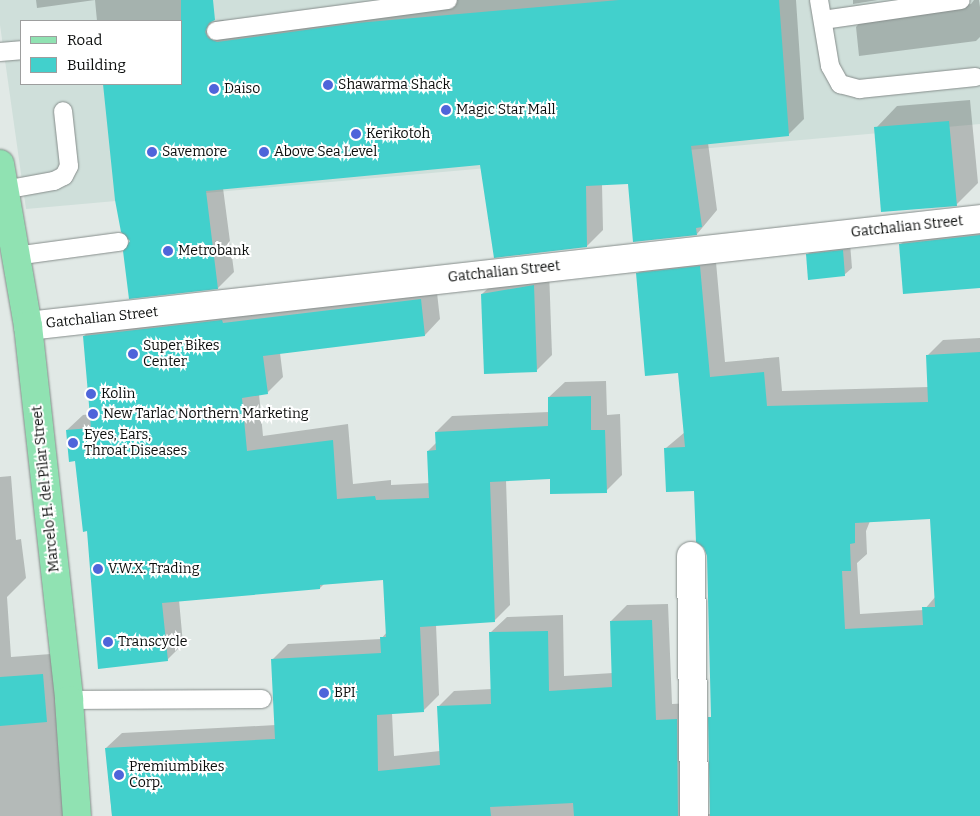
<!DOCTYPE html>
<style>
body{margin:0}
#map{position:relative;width:980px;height:816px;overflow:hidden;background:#e1e9e6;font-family:Bitter,serif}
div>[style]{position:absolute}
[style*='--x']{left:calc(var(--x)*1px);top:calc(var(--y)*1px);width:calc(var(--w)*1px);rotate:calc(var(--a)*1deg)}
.built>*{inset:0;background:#cfdfda}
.shadow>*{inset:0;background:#0003}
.building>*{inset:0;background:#42d0cc}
.roads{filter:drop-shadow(0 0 1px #868d8b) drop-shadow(0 0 1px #868d8b)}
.lane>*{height:18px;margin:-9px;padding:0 9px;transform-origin:9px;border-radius:9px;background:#fff}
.street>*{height:28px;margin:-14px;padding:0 14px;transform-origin:14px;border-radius:14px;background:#fff}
.primary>*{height:28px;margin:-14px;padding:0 14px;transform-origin:14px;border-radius:14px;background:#90e2b2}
.dots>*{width:14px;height:14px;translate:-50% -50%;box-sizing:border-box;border:2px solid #fff;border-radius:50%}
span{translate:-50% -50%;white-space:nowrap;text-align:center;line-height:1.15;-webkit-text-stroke:4px #fff;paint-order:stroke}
.poi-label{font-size:14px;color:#0b0d0c}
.left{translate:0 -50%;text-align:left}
.street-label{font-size:14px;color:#0b0d0c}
.legend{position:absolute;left:20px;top:20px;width:162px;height:65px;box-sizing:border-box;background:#fff;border:1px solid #9d9e9e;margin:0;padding:6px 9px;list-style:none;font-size:15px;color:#0b0d0c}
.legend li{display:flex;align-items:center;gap:10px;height:25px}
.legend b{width:25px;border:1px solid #9d9e9e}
</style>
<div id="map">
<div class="built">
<i style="clip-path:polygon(evenodd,0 0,980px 0,980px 124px,26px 209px,0 25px,0 0,21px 21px,181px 21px,181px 84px,21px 84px,21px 21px)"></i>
</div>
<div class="shadow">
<i style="clip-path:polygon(36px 0,206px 0,210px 22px,223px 20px,234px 26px,456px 0,796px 0,804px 119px,788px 135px,708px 143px,717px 210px,697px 234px,629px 182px,602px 184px,603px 230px,587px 246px,482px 164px,223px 188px,234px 272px,218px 288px,131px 241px,117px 199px,104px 84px,181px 84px,181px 21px,97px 21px,95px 0,37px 8px)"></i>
<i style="clip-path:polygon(853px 0,878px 0,853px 4px)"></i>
<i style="clip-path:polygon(974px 0,979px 0,980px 7px,980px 37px,976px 41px,859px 56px,856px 27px,863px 19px,971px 4px)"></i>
<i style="clip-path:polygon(970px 100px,978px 183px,956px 205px,876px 128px,897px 106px)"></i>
<i style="clip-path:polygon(980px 222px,980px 287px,901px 244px,916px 229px)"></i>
<i style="clip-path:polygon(850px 243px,852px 268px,844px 275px,807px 255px,815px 247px)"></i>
<i style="clip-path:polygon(evenodd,715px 251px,725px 362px,779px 357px,782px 391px,929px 387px,927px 356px,943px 340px,980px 338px,980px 816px,112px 816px,106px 748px,122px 733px,276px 725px,272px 660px,288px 644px,381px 639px,387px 632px,384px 579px,324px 584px,320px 588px,179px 600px,183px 644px,167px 660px,88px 530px,76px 460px,67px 430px,83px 415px,91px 414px,84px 336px,100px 320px,436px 284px,440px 319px,425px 335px,280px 353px,283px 377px,267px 393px,259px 394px,263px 436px,348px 424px,353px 484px,391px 480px,391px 485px,430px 483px,428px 451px,436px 443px,436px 432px,452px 416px,549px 412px,549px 397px,565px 382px,606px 381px,607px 415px,620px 414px,622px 475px,606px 491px,551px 477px,506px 480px,510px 605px,494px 621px,436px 625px,439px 695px,423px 711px,392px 713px,394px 756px,440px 751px,438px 707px,454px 691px,492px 689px,491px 632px,507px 617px,563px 615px,564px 676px,613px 673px,611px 621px,627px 605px,668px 604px,672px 704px,693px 703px,703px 814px,711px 814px,710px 718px,712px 715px,708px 556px,695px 490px,666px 448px,685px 432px,679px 371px,637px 274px,653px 258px,715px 251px,931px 518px,936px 596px,924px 610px,860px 614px,857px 563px,867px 554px,866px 531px,870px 521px,931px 518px)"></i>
<i style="clip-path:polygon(549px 270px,552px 355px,537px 370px,482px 294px,498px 279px)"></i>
<i style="clip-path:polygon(11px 476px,16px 540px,21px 539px,26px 578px,7px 597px,11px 657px,64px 653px,64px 816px,0 816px,0 477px)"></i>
</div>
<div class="building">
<i style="clip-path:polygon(181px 0,213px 0,215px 20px,209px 23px,205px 32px,208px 38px,217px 42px,357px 23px,619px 0,779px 0,789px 136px,691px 146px,702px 227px,696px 228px,697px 235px,633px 242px,628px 184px,586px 186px,587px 247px,494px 258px,480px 165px,206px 191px,218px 289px,129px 299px,123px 251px,130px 241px,121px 232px,115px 200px,103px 84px,181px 84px)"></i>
<i style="clip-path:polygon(949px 121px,957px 206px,881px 212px,874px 127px)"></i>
<i style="clip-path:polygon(980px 235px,980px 288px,903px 294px,899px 244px)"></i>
<i style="clip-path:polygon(843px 250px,845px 276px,808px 280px,806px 254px)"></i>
<i style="clip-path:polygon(evenodd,700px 266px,710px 377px,764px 372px,767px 406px,928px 402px,926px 355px,980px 352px,980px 816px,710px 816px,708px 717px,711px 717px,707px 556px,704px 548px,696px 542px,694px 491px,666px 492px,664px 448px,685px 447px,678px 373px,645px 376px,636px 273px,700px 266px,930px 519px,935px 607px,922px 607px,923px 625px,845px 629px,842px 571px,851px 571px,850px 544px,855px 543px,855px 523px,930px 519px)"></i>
<i style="clip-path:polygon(534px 285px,537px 372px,484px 374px,481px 294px)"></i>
<i style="clip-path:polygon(421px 299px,425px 336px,263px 356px,268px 394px,242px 398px,247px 451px,333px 440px,337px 499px,375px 496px,376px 500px,429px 498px,427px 451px,436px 450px,435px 432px,548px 426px,548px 397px,591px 396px,591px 430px,605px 430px,607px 493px,550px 494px,550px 479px,490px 482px,495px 622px,420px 627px,424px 712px,377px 715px,378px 771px,440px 765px,437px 706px,491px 704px,489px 632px,548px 631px,549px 691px,612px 687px,610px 621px,652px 620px,656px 720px,677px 719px,678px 816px,574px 816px,573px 803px,490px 807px,491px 816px,112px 816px,105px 748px,275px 739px,271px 659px,381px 653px,380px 637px,386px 637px,383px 580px,320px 585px,320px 589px,162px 603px,168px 661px,98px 669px,87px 531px,83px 532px,75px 461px,69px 462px,66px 430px,91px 428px,83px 336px,222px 320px,223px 323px)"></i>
<i style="clip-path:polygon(43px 674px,47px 722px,0 726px,0 677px)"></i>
</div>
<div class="roads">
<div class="lane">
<i style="--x:819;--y:0;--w:67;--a:80.5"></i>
<i style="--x:830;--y:66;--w:21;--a:61"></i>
<i style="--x:840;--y:84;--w:20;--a:15"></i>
<i style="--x:859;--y:89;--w:117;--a:-5.9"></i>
<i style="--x:823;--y:20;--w:139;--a:-8.2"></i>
<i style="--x:216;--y:31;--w:234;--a:-7.6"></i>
<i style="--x:0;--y:52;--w:21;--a:-5"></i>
<i style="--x:4;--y:190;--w:51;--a:-10.2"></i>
<i style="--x:54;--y:181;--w:11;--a:-27"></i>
<i style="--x:64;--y:176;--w:11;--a:-63"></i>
<i style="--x:69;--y:166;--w:55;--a:-96.2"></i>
<i style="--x:15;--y:256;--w:105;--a:-7.7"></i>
<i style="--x:69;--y:700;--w:193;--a:-0.3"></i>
</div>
<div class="street">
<i style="--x:28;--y:326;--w:958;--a:-6.41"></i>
<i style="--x:691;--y:556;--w:260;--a:89.3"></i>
</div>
<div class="primary">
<i style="--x:0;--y:164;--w:164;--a:80.2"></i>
<i style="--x:28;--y:326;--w:376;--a:83.7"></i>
<i style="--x:69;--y:700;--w:116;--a:86.1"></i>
</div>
</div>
<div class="dots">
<i style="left:328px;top:85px;background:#4e65da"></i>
<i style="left:214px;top:89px;background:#4e65da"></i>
<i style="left:446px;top:110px;background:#4e65da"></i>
<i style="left:356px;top:134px;background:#4e65da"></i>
<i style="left:152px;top:152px;background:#4e65da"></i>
<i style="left:264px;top:152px;background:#4e65da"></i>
<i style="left:168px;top:251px;background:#4e65da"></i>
<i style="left:133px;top:354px;background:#4e65da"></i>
<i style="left:91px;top:394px;background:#4e65da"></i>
<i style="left:93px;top:414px;background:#4e65da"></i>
<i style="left:73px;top:443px;background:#4e65da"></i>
<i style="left:98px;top:569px;background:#4e65da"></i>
<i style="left:108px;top:642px;background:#4e65da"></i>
<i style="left:324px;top:693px;background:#4e65da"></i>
<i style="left:119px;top:775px;background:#4e65da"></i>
</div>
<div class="poi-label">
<span class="left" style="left:338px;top:85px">Shawarma Shack</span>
<span class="left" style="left:224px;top:89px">Daiso</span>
<span class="left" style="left:456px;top:110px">Magic Star Mall</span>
<span class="left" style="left:366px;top:134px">Kerikotoh</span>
<span class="left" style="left:162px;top:152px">Savemore</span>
<span class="left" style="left:274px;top:152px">Above Sea Level</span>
<span class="left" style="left:178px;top:251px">Metrobank</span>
<span class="left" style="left:143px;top:354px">Super Bikes<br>Center</span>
<span class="left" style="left:101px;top:394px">Kolin</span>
<span class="left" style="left:103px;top:414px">New Tarlac Northern Marketing</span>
<span class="left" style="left:84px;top:443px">Eyes, Ears,<br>Throat Diseases</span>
<span class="left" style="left:108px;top:569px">V.W.X. Trading</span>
<span class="left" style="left:118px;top:642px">Transcycle</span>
<span class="left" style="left:334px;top:693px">BPI</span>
<span class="left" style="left:129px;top:775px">Premiumbikes<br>Corp.</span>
</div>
<div class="street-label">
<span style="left:907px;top:227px;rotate:-6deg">Gatchalian Street</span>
<span style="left:504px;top:272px;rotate:-6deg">Gatchalian Street</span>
<span style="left:102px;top:318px;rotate:-6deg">Gatchalian Street</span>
<span style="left:46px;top:489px;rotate:-96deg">Marcelo H. del Pilar Street</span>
</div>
<ul class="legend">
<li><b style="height:6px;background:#90e2b2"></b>Road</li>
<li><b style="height:14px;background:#42d0cc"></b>Building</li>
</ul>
</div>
